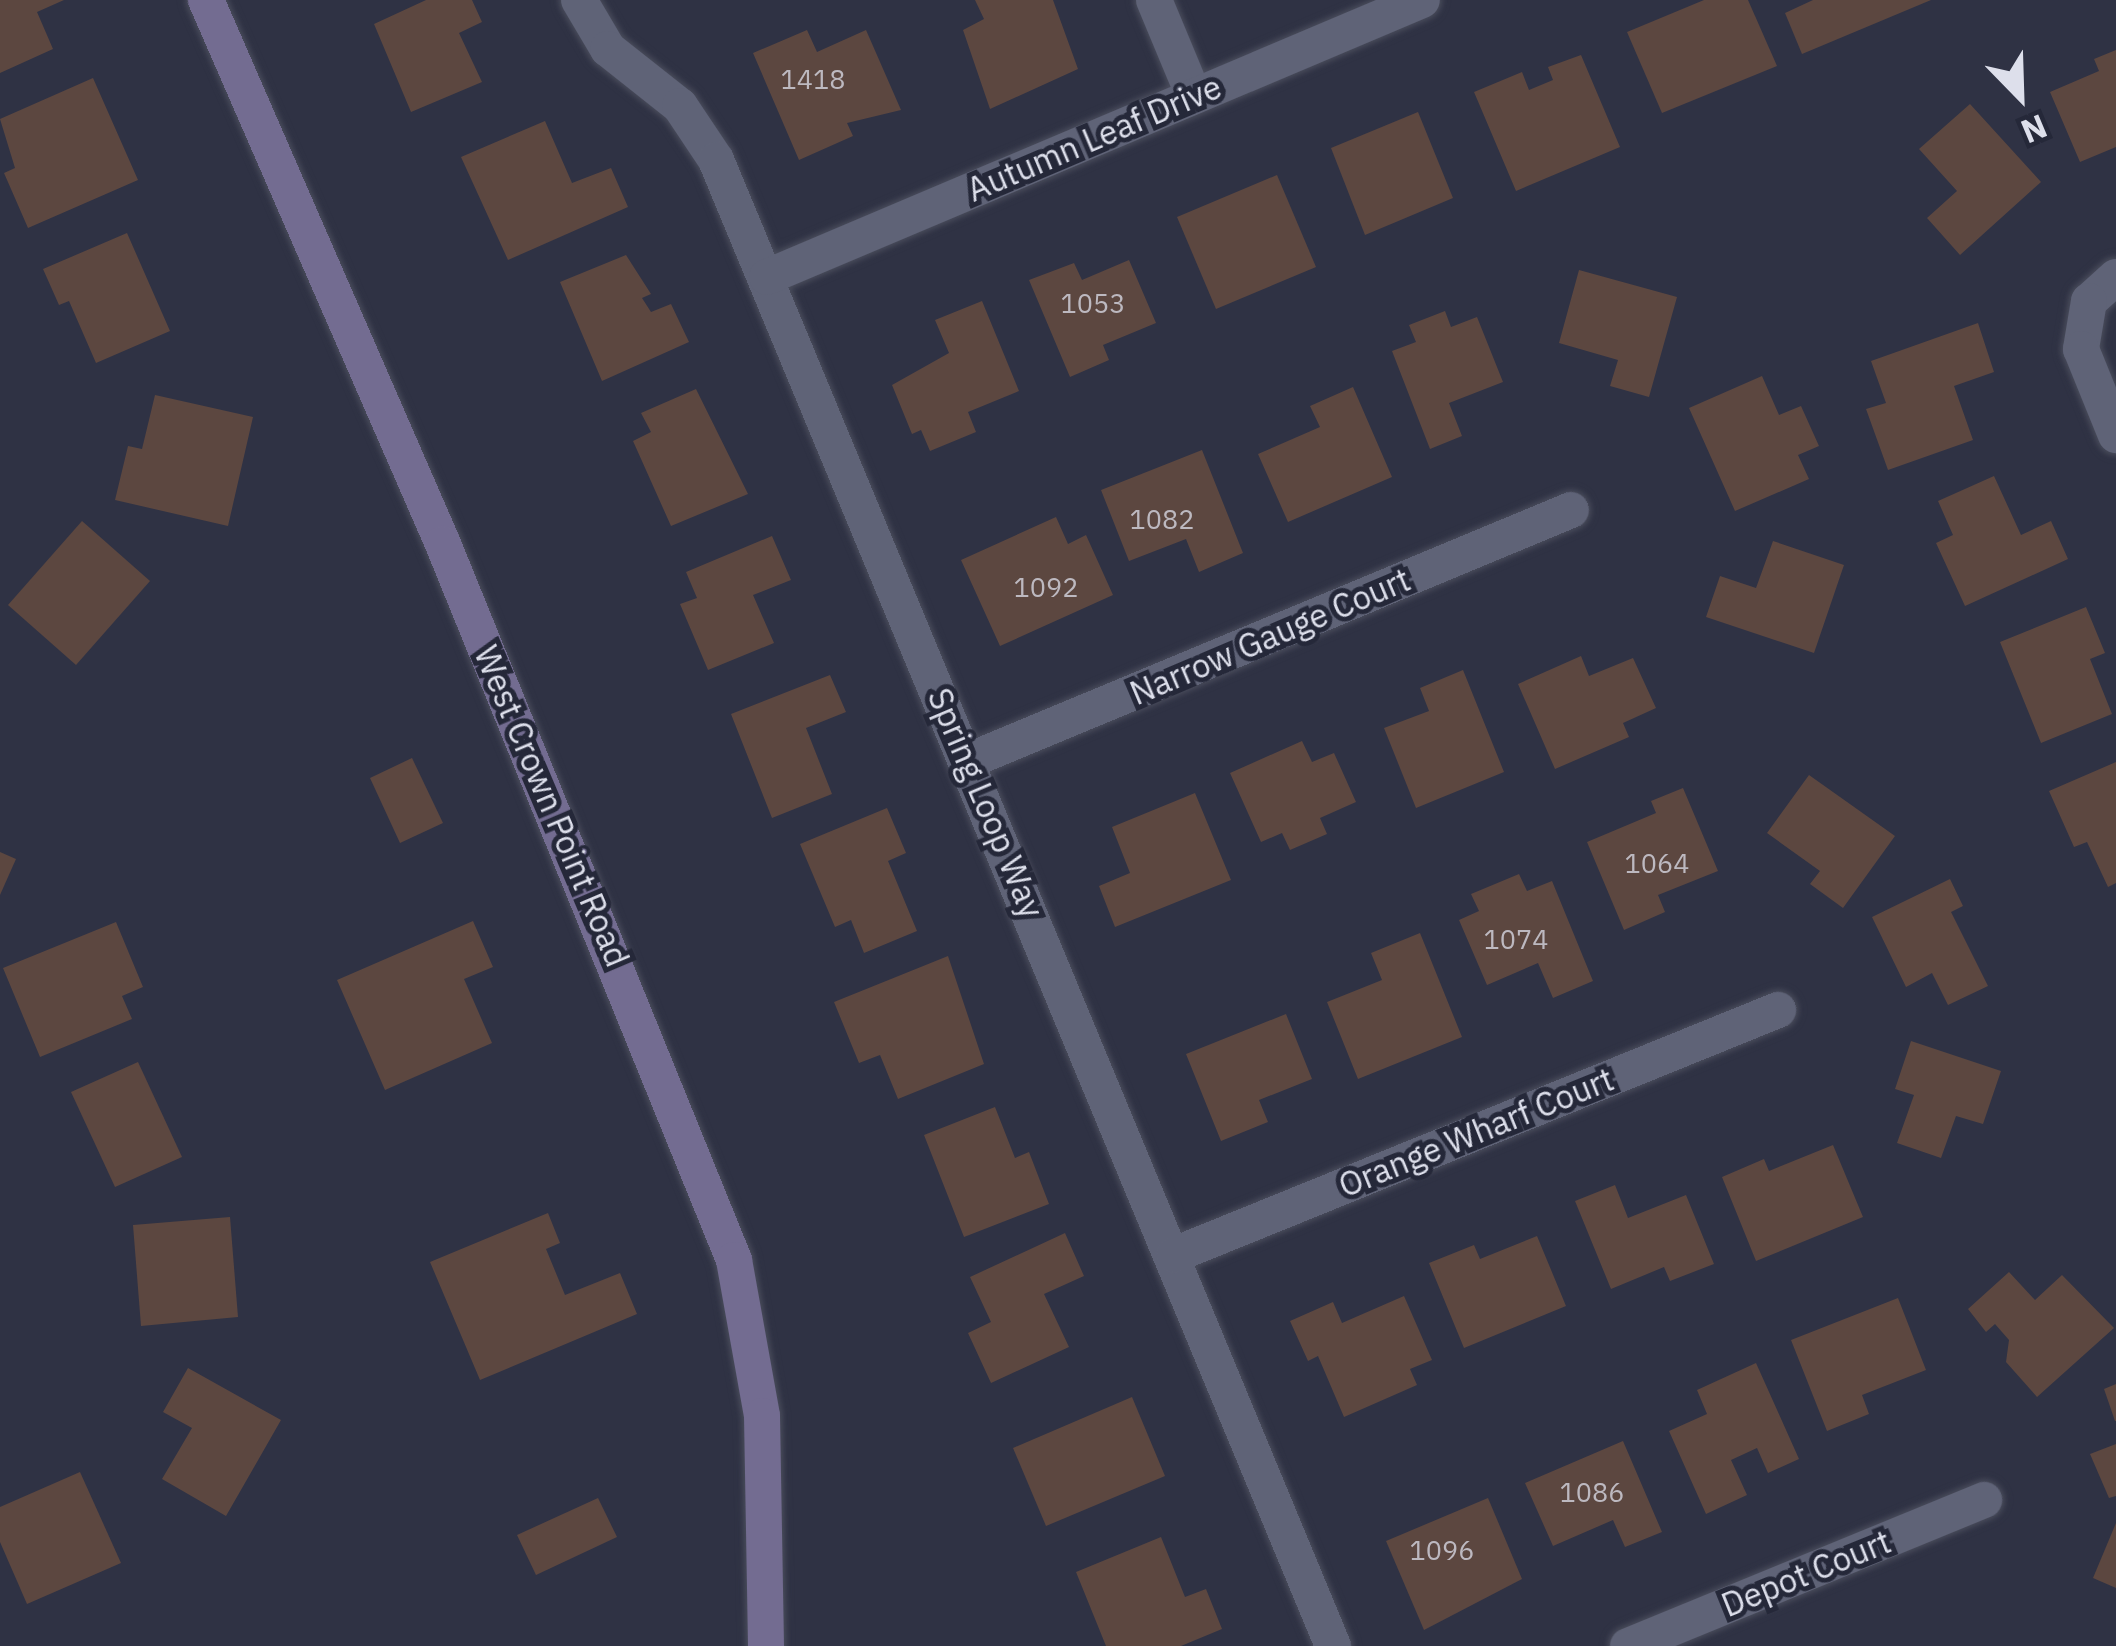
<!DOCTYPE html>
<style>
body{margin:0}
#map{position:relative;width:2116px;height:1646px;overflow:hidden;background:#2f3244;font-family:"IBM Plex Sans",sans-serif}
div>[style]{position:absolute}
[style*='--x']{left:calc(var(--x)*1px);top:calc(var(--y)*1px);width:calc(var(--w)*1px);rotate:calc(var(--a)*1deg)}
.building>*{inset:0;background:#5c4740}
.roads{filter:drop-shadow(0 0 3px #4a4d5c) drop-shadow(0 0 3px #4a4d5c)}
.street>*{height:36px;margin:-18px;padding:0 18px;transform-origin:18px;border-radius:18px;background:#5f6377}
.secondary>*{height:36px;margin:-18px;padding:0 18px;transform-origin:18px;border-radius:18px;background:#736c91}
span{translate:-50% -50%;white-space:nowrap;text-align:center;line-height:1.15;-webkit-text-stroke:10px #252839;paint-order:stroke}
.number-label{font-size:27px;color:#bdb9c0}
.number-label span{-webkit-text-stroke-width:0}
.street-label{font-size:33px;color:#dddfeb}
.north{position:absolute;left:1960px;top:36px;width:120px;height:120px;-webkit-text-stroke:9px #252839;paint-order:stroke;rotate:157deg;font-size:33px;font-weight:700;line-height:48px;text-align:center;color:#dddfeb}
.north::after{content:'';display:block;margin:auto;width:42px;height:54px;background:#dddfeb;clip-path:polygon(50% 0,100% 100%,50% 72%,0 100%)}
</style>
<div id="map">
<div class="building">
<i style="clip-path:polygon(0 0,64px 0,37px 12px,53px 49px,0 73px)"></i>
<i style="clip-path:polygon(426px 0,472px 0,482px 22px,459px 33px,482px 82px,411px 112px,374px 24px)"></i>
<i style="clip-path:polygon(975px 0,1053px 0,1078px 69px,990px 109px,963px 30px,984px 19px)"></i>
<i style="clip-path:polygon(1704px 0,1748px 0,1777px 66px,1662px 113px,1627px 32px)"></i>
<i style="clip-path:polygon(1813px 0,1931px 0,1802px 54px,1785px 13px)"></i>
<i style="clip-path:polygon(807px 30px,817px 52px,866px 30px,901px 110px,847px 123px,853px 136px,799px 160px,753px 53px)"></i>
<i style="clip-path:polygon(2116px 50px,2116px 147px,2080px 162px,2050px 92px,2099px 71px,2094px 59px)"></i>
<i style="clip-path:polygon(1581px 55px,1620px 147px,1516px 191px,1474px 92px,1522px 72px,1529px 90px,1553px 80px,1548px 67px)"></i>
<i style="clip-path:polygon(93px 78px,138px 180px,28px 228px,4px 173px,15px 168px,0 119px)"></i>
<i style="clip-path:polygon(1970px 104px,2041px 182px,1960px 255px,1927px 218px,1957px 191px,1919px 149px)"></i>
<i style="clip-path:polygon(1418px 112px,1453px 198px,1365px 235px,1331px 148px)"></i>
<i style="clip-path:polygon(545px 121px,572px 183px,611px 168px,628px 207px,508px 260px,461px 157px)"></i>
<i style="clip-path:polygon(1277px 175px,1316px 267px,1216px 309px,1177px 217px)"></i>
<i style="clip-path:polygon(127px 233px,170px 331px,96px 363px,69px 301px,59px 305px,43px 269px)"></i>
<i style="clip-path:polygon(626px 255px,651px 294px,642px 298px,651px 312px,671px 304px,689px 342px,602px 381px,560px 282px)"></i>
<i style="clip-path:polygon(1129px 260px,1156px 323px,1103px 345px,1109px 360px,1070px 377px,1029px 280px,1074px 263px,1082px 280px)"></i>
<i style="clip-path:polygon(1579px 270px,1677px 297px,1649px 397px,1610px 386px,1618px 360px,1559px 343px)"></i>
<i style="clip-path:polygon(982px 301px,1019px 391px,968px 412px,976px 432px,930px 451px,921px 430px,912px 434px,892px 385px,949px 353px,935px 320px)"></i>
<i style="clip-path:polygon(1445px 311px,1451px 327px,1477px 317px,1503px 382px,1449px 403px,1462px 436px,1430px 449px,1392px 351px,1416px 342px,1409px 325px)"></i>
<i style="clip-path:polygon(1978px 323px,1994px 372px,1954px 386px,1973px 440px,1888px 470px,1866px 409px,1886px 403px,1871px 361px)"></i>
<i style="clip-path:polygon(1762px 376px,1779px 415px,1801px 406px,1819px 446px,1798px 455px,1809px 479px,1735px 511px,1689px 408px)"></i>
<i style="clip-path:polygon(1353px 387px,1392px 477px,1288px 522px,1258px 454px,1320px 427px,1310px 406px)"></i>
<i style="clip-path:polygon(696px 389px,748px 494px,671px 526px,633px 441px,651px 432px,641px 413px)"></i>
<i style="clip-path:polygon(155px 395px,253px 417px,228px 526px,115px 500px,128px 446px,142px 449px)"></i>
<i style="clip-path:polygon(1202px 450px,1243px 553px,1199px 572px,1186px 539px,1129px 561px,1101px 490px)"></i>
<i style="clip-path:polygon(1994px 476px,2021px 535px,2051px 521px,2068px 559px,1965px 606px,1936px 543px,1953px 535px,1938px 501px)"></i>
<i style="clip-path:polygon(1056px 517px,1068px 544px,1086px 535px,1113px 595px,1000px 646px,961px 560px)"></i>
<i style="clip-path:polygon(82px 521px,150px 581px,76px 665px,8px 605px)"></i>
<i style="clip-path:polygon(772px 536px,791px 580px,753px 595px,774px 643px,708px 670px,680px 604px,697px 598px,686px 572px)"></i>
<i style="clip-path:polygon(1773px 541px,1844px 565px,1814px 653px,1706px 617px,1720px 576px,1756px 588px)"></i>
<i style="clip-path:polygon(2086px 607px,2105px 653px,2090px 659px,2112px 714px,2041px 743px,2000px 642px)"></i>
<i style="clip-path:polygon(1581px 656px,1589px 676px,1633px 658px,1656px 708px,1623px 723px,1629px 737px,1555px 769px,1518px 684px)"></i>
<i style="clip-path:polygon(1463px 670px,1504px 772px,1416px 808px,1384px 728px,1429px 711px,1420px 688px)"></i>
<i style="clip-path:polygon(830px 675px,846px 712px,806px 728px,832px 794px,772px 818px,731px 714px)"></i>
<i style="clip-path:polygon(1302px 741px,1312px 762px,1334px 753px,1356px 802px,1320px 818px,1327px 834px,1290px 850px,1282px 833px,1261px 842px,1230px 773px)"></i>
<i style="clip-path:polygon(412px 758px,443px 823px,400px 843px,370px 778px)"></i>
<i style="clip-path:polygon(2116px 762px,2116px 883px,2108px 887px,2087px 842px,2074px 847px,2049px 791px)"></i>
<i style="clip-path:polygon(1809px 775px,1895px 836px,1843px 908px,1810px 884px,1820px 871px,1767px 833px)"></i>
<i style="clip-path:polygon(1683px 788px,1718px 871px,1658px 895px,1665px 912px,1624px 930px,1587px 842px,1656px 813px,1651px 801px)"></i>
<i style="clip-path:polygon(1195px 793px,1231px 880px,1115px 927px,1099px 886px,1130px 873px,1112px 827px)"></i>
<i style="clip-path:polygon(887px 808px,906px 853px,888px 861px,917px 931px,864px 953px,851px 920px,835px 927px,800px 844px)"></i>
<i style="clip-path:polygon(0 852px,16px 859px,0 895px)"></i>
<i style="clip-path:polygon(1519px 874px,1527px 891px,1552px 881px,1593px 981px,1553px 998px,1538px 963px,1487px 985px,1459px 920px,1479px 911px,1471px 894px)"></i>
<i style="clip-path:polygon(1950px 879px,1963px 906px,1951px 912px,1988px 986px,1948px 1005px,1932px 973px,1906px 987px,1872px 917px)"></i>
<i style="clip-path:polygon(473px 921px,493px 967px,464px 979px,492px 1043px,385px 1090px,337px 980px)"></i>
<i style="clip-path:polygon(116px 922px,143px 987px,122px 996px,132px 1019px,40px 1057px,3px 968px)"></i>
<i style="clip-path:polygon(1420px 933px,1462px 1037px,1358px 1079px,1327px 1002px,1382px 980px,1371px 953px)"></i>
<i style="clip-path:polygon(948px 956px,984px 1064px,898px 1099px,880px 1055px,859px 1063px,834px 1002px)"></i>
<i style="clip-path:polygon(1286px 1014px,1312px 1079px,1259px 1100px,1268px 1122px,1221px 1141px,1186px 1054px)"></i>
<i style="clip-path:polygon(1911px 1041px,2001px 1071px,1983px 1124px,1956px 1116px,1941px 1158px,1897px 1143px,1914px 1095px,1895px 1089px)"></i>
<i style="clip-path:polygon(138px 1062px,182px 1157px,115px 1187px,71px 1092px)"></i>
<i style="clip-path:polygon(995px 1107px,1015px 1158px,1029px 1152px,1049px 1204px,964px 1237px,924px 1135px)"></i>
<i style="clip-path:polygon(1833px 1145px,1863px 1217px,1756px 1261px,1722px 1177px,1764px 1159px,1769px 1171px)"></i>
<i style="clip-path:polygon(1615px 1185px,1628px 1218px,1686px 1195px,1714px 1264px,1670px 1281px,1664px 1267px,1611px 1289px,1575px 1201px)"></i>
<i style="clip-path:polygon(548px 1213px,560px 1243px,546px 1249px,565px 1295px,620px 1273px,637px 1314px,480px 1380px,430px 1262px)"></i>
<i style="clip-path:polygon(230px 1217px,238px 1317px,141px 1326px,133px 1225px)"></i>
<i style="clip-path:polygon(1065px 1233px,1084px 1276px,1044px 1294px,1069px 1347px,991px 1383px,968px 1333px,991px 1322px,970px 1277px)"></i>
<i style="clip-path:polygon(1537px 1236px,1566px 1306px,1464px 1348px,1429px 1263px,1474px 1245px,1480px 1259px)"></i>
<i style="clip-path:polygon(2009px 1272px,2035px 1300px,2062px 1275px,2114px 1328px,2037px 1397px,2006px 1362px,2009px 1340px,1995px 1324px,1986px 1332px,1968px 1309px)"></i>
<i style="clip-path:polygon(1404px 1296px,1432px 1360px,1410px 1369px,1417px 1385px,1344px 1417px,1318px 1356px,1308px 1361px,1290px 1321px,1333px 1302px,1342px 1323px)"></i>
<i style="clip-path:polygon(1898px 1298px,1926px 1370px,1862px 1395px,1869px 1414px,1827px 1431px,1791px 1340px)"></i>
<i style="clip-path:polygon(1756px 1363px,1799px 1459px,1768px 1473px,1757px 1448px,1731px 1460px,1747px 1495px,1706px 1514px,1669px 1431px,1707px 1414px,1697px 1390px)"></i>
<i style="clip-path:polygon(188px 1368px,281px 1420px,226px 1516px,162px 1479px,192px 1428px,163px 1412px)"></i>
<i style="clip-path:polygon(2116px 1384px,2116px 1421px,2115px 1421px,2104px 1389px)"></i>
<i style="clip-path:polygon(1132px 1397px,1165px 1476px,1046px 1526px,1013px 1448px)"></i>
<i style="clip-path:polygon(1623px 1441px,1662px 1532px,1625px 1547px,1613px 1520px,1553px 1546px,1525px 1483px)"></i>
<i style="clip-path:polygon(2116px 1444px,2116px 1496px,2109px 1498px,2090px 1454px)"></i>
<i style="clip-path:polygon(80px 1472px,121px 1563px,27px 1604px,0 1542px,0 1507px)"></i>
<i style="clip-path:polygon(598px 1498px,617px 1537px,536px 1575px,517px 1535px)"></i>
<i style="clip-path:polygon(1488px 1498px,1522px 1579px,1424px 1630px,1386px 1541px)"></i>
<i style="clip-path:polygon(2116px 1523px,2116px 1588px,2093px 1578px)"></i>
<i style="clip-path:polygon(1161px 1537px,1185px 1597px,1206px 1589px,1222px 1629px,1181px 1646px,1106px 1646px,1076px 1572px)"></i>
</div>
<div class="roads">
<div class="street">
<i style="--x:579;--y:0;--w:57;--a:59.4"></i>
<i style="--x:608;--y:49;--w:92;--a:38.4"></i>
<i style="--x:680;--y:106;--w:65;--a:56.3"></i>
<i style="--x:716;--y:160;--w:1609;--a:67.45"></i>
<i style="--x:1154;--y:0;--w:104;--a:67.4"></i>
<i style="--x:767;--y:277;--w:711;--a:-22.92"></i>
<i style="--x:2116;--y:277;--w:36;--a:138"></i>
<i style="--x:2089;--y:301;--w:49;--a:99.5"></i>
<i style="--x:2081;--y:349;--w:93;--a:67.9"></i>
<i style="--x:968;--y:761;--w:653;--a:-22.6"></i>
<i style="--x:1174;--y:1255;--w:652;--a:-22.08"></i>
<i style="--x:1628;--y:1646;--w:385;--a:-22.3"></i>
</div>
<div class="secondary">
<i style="--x:206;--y:0;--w:593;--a:66.46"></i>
<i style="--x:443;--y:544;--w:773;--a:67.88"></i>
<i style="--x:734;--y:1260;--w:158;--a:79.8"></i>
<i style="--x:762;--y:1416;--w:230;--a:89"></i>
</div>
</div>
<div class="number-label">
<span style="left:813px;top:79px">1418</span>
<span style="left:1093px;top:303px">1053</span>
<span style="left:1162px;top:519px">1082</span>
<span style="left:1046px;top:587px">1092</span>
<span style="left:1657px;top:863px">1064</span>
<span style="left:1516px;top:939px">1074</span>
<span style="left:1592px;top:1492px">1086</span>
<span style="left:1442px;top:1550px">1096</span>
</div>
<div class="street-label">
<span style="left:1094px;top:138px;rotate:-23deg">Autumn Leaf Drive</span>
<span style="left:1270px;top:636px;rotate:-23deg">Narrow Gauge Court</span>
<span style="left:986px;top:803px;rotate:67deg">Spring Loop Way</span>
<span style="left:552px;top:806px;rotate:67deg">West Crown Point Road</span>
<span style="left:1476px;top:1132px;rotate:-22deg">Orange Wharf Court</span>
<span style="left:1806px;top:1573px;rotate:-22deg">Depot Court</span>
</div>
<div class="north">N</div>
</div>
